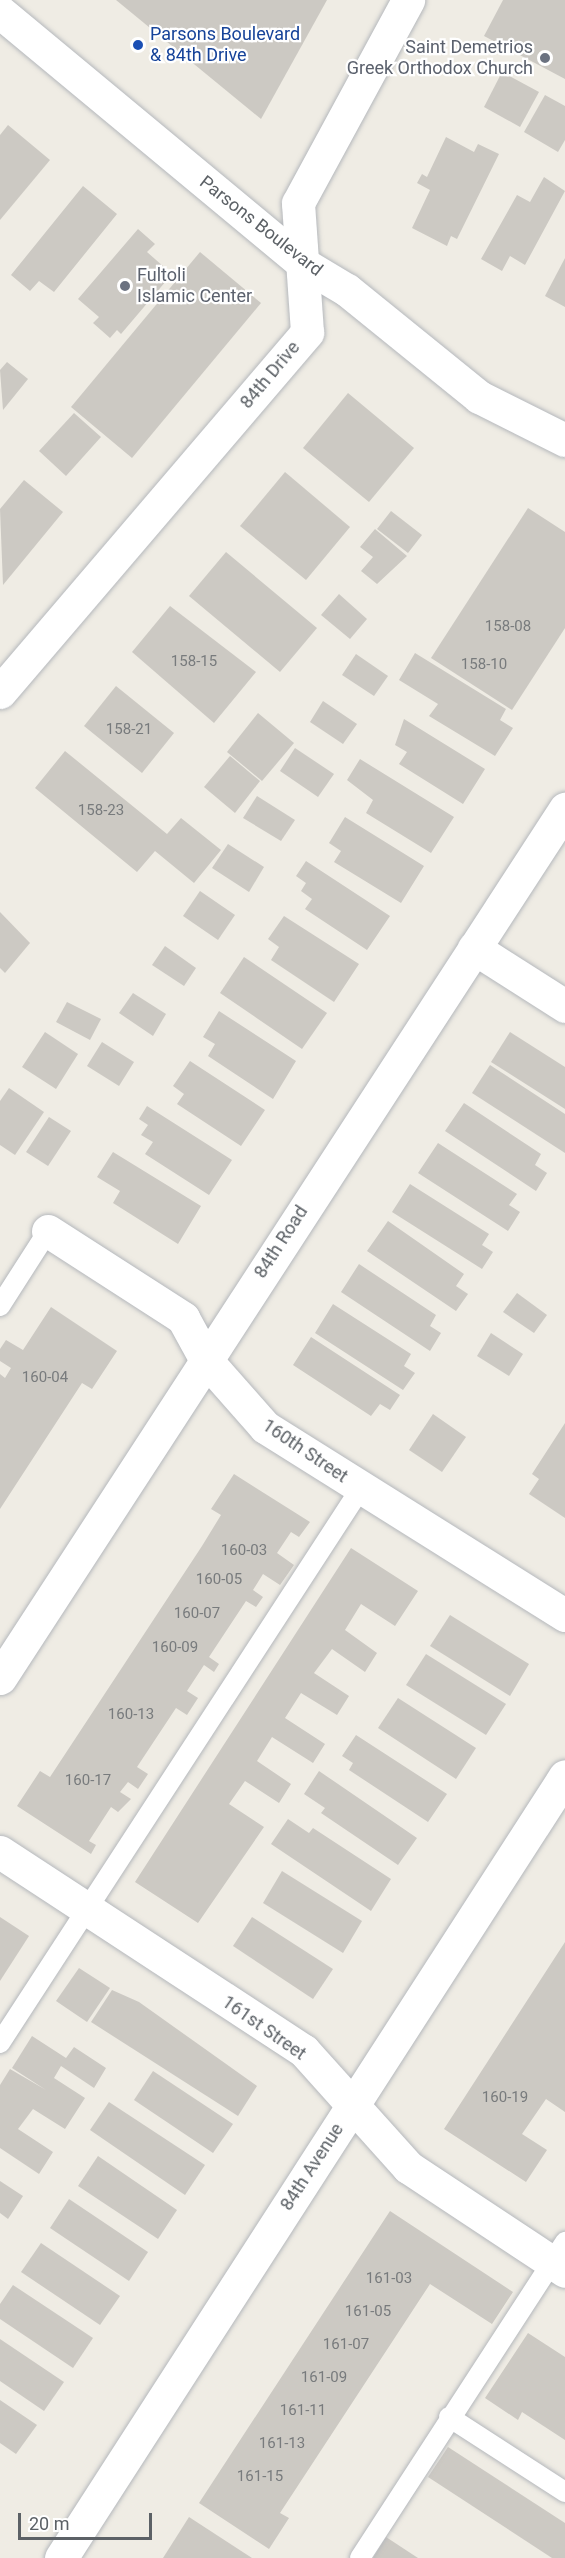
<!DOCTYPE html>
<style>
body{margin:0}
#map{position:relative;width:565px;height:2558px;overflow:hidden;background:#efece4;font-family:Roboto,sans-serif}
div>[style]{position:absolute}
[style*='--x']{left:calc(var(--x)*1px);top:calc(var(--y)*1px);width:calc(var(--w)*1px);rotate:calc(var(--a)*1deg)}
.building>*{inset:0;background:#ccc9c3}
.roads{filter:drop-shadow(0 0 2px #b5b8bc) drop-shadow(0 0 2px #b5b8bc)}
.lane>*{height:20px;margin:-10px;padding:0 10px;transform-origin:10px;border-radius:10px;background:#fff}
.street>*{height:33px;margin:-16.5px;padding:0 16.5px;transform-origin:16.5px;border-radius:16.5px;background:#fff}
.secondary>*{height:33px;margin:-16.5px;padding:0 16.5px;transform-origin:16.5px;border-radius:16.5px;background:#fff}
.dots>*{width:16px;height:16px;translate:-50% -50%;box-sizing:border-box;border:3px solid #fff;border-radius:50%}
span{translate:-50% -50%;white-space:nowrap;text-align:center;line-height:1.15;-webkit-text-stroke:4.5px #fff;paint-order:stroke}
.number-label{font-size:15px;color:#787b7d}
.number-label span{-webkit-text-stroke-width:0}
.transit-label{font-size:18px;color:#164399}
.left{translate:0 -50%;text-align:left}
.worship-label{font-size:18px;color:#5b616d}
.right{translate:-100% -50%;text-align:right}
.street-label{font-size:18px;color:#5c6166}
.scale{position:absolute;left:18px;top:2513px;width:134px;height:27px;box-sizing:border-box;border:3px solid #5c6166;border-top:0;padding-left:8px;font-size:18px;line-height:21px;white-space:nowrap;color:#5c6166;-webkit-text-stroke:4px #fff;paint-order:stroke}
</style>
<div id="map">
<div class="building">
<i style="clip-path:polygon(116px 0,327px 0,261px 119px)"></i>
<i style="clip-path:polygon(503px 0,565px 0,565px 79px,484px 36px)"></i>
<i style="clip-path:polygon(502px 72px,539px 92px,520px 127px,484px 107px)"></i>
<i style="clip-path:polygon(545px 95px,565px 106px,565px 140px,558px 152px,524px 132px)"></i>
<i style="clip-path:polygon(8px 125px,50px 160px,0 220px,0 135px)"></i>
<i style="clip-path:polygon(446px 137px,474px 152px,478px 144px,499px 154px,457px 239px,451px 236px,447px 246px,412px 228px,430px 190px,417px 183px,422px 174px,427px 177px)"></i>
<i style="clip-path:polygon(544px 177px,565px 191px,525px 265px,510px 256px,502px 271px,481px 259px,517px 195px,530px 202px)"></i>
<i style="clip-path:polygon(83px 186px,117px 214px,54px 292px,39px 281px,30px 291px,11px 275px)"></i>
<i style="clip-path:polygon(138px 229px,155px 244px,147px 252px,172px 274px,121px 334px,117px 330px,110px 338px,93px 323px,99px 317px,78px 299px)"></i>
<i style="clip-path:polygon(200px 252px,261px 303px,132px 458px,71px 407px)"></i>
<i style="clip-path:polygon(565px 258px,565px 307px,545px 296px)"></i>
<i style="clip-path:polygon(7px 362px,28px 379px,3px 410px,0 370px)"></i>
<i style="clip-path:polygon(348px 393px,414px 448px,369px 502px,303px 448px)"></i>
<i style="clip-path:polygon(74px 413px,101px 437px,66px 476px,39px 451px)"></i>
<i style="clip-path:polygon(285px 472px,350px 527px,306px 580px,240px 526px)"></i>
<i style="clip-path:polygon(24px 480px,63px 512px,3px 585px,0 509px)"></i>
<i style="clip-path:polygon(528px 508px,565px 532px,565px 628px,512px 710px,431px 658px)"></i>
<i style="clip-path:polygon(391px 511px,422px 535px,408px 553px,377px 529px)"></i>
<i style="clip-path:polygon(375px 529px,407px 556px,377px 584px,361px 571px,373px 557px,360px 547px)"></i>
<i style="clip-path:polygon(226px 552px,317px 628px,280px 672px,189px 596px)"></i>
<i style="clip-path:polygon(339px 594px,367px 619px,350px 639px,321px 615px)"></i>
<i style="clip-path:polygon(170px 606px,256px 672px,214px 723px,132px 652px)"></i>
<i style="clip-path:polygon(415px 653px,506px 709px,500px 720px,513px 728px,495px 756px,429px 716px,438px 704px,399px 680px)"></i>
<i style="clip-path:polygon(356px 654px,388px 676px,374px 696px,342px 675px)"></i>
<i style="clip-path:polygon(116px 686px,174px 733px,142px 773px,84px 726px)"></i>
<i style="clip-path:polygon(323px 701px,357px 724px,343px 744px,310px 722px)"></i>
<i style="clip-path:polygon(258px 713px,294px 743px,262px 781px,227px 752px)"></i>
<i style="clip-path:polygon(404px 719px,485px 769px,463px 804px,399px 764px,407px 752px,395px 745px)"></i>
<i style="clip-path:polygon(295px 748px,334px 774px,318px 797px,280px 771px)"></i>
<i style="clip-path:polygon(65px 751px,167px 834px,181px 818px,221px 850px,194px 883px,155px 851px,137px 872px,35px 788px)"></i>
<i style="clip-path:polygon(230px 756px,260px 781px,235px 813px,204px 787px)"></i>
<i style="clip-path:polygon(360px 759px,454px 817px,431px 853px,366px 813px,373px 800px,347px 780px)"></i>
<i style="clip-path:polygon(257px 796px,295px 820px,281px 841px,243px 818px)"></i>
<i style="clip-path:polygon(345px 817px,424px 866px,401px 903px,334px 862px,341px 851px,329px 843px)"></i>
<i style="clip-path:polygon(228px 844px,264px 867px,249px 892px,212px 868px)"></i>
<i style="clip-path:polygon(306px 861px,390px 916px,367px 950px,305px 909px,312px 899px,301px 891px,306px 883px,296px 876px)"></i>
<i style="clip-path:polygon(200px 891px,235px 915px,218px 940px,183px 916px)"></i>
<i style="clip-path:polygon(0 912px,30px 943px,5px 973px,0 968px)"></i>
<i style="clip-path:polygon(284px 916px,359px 964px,334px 1002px,271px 960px,279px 947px,268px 939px)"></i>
<i style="clip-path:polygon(165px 946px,196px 968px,184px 986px,152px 965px)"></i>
<i style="clip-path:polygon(244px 957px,327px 1013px,302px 1049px,220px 993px)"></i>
<i style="clip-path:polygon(133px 993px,166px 1014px,153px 1036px,119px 1013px)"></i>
<i style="clip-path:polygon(67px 1002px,101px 1019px,90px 1040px,56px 1022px)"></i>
<i style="clip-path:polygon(219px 1011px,296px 1061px,273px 1099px,208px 1056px,215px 1044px,203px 1037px)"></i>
<i style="clip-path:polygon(45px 1032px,78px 1054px,56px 1089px,22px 1067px)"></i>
<i style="clip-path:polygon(510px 1032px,565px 1067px,565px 1109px,491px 1062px)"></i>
<i style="clip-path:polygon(102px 1042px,134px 1062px,119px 1086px,87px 1066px)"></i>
<i style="clip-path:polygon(190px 1061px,265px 1110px,241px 1146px,177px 1104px,184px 1094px,173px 1086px)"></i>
<i style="clip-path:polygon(490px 1065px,565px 1114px,565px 1153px,472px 1093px)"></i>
<i style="clip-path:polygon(9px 1088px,44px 1112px,15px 1155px,0 1145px,0 1101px)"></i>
<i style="clip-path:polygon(464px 1103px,541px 1154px,535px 1165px,547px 1173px,536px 1191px,445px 1131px)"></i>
<i style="clip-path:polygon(147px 1106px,232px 1160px,209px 1195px,145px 1154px,153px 1142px,141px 1135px,148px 1125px,139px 1119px)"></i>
<i style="clip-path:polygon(49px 1117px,71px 1131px,48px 1166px,26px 1152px)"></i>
<i style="clip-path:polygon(438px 1143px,517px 1194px,509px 1205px,520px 1212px,508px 1231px,418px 1173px)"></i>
<i style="clip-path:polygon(113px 1152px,201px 1206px,178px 1244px,113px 1203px,120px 1191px,97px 1177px)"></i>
<i style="clip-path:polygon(410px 1184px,489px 1234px,482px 1245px,493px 1252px,482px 1269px,392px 1212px)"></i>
<i style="clip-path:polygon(388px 1221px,464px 1274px,456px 1286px,468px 1294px,456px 1311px,367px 1251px)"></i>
<i style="clip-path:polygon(359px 1264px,436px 1315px,430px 1326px,441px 1333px,430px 1351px,341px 1292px)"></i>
<i style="clip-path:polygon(517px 1293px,547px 1315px,534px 1333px,503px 1312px)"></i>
<i style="clip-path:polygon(333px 1304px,411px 1354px,404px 1366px,415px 1373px,403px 1390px,315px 1333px)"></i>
<i style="clip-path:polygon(51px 1307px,117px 1351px,92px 1389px,82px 1383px,0 1509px,0 1374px,5px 1378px,11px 1368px,0 1361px,0 1349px,6px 1340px,23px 1350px)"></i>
<i style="clip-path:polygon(491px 1333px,523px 1354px,509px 1376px,477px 1356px)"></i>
<i style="clip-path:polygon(311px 1337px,400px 1395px,390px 1410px,380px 1404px,371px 1416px,293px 1365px)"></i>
<i style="clip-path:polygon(433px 1414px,466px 1437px,442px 1472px,409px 1450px)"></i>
<i style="clip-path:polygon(565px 1423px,565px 1518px,529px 1494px,539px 1479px,532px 1474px)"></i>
<i style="clip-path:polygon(234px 1474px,310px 1522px,299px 1537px,291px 1532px,277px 1553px,294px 1565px,280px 1585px,263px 1574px,253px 1590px,263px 1597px,256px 1607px,246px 1601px,209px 1657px,219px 1664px,214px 1672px,204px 1665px,187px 1691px,198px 1698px,187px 1715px,176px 1708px,137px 1767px,148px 1774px,138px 1789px,128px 1782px,120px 1792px,131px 1799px,118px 1812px,111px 1807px,89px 1841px,96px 1845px,91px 1854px,17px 1806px,40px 1771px,50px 1777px,202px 1546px,221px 1515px,211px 1509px)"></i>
<i style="clip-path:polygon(351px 1548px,418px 1591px,395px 1626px,361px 1604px,345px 1630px,377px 1653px,365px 1672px,332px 1649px,314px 1673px,349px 1696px,337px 1715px,301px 1693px,285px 1718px,325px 1744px,313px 1763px,272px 1737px,257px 1761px,291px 1784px,279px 1803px,245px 1781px,229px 1804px,264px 1827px,198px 1923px,135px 1882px)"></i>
<i style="clip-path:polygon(450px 1615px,529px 1664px,510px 1696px,430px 1646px)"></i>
<i style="clip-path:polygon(426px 1654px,506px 1704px,486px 1735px,406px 1685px)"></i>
<i style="clip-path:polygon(398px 1698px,476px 1748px,456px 1779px,378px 1728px)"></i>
<i style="clip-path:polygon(356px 1735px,447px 1794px,428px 1822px,349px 1770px,353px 1763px,342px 1756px)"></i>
<i style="clip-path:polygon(319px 1771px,417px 1838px,398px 1865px,321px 1813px,325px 1808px,304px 1794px)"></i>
<i style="clip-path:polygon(288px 1819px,309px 1833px,313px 1828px,391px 1879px,371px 1911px,271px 1844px)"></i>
<i style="clip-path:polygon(282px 1871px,362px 1921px,343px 1953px,263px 1903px)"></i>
<i style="clip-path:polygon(0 1917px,29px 1936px,0 1981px)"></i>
<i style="clip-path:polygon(252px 1917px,333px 1969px,313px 1999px,233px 1946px)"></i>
<i style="clip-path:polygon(565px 1942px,565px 2112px,546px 2099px,522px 2134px,547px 2150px,526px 2182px,444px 2129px)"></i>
<i style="clip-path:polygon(79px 1968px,110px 1988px,87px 2022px,56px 2001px)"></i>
<i style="clip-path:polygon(112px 1990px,139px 2002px,257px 2086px,238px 2116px,91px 2022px)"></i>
<i style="clip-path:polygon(32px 2036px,66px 2058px,74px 2047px,106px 2068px,94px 2088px,61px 2066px,54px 2078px,85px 2098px,65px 2129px,33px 2109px,18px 2129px,53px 2152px,39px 2174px,0 2148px,0 2085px,10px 2069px,46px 2090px,12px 2068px)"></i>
<i style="clip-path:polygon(153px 2071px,233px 2124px,213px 2153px,134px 2100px)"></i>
<i style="clip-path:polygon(109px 2102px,205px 2165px,185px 2195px,90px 2130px)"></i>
<i style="clip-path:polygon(98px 2156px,177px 2210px,158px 2239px,78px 2186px)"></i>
<i style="clip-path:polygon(0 2181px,23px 2196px,8px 2219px,0 2213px)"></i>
<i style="clip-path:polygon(69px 2199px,148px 2252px,129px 2281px,50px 2228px)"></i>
<i style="clip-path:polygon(390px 2211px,513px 2292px,492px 2324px,430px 2284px,280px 2513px,289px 2518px,269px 2549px,199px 2503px)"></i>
<i style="clip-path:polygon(41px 2243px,120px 2296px,100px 2325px,21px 2272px)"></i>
<i style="clip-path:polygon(13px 2285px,93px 2338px,73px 2368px,0 2319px,0 2304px)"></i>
<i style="clip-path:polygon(528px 2333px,565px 2357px,565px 2440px,522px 2412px,518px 2420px,485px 2398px)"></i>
<i style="clip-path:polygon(0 2339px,64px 2382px,44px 2411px,0 2381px)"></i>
<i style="clip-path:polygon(0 2400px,37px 2425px,16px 2454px,0 2443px)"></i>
<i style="clip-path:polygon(448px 2447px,565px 2523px,565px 2558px,552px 2558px,428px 2477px)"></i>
<i style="clip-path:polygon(189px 2517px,252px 2558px,163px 2558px)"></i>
<i style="clip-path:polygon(386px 2537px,418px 2558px,373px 2558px)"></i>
</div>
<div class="roads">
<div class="lane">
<i style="--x:0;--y:1306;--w:89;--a:-57.4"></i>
<i style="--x:0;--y:2043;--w:662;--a:-56.96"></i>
<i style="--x:449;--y:2417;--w:138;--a:32.9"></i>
<i style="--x:360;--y:2558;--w:377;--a:-57"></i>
</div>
<div class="street">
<i style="--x:0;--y:692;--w:473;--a:-49.5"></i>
<i style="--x:307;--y:332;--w:129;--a:-94"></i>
<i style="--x:298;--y:203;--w:231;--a:-61.5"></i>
<i style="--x:474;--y:948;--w:108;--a:32.5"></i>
<i style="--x:48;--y:1231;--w:161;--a:32.8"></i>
<i style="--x:183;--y:1318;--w:48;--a:61.3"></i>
<i style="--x:206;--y:1360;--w:89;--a:48.6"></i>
<i style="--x:265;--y:1427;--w:354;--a:32.1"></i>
<i style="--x:0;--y:1678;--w:1037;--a:-56.97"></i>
<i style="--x:0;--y:1852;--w:363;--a:33.2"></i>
<i style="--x:304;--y:2051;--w:156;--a:48.1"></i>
<i style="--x:408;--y:2167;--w:188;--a:33.5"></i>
<i style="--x:61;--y:2558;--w:930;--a:-57.2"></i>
</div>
<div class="secondary">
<i style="--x:0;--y:12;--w:396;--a:39.7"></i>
<i style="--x:305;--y:265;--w:49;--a:30.8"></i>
<i style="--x:347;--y:290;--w:170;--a:39"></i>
<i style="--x:479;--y:397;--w:96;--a:26.6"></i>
</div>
</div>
<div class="dots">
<i style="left:138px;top:45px;background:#1a4fb4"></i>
<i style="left:545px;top:58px;background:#6b7280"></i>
<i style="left:125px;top:286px;background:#6b7280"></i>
</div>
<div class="number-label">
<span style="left:508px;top:627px">158-08</span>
<span style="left:194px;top:662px">158-15</span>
<span style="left:484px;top:665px">158-10</span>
<span style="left:129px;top:730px">158-21</span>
<span style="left:101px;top:811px">158-23</span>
<span style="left:45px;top:1378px">160-04</span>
<span style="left:244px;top:1551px">160-03</span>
<span style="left:219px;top:1580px">160-05</span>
<span style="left:197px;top:1614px">160-07</span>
<span style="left:175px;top:1648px">160-09</span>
<span style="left:131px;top:1715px">160-13</span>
<span style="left:88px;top:1781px">160-17</span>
<span style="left:505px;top:2098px">160-19</span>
<span style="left:389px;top:2279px">161-03</span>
<span style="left:368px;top:2312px">161-05</span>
<span style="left:346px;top:2345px">161-07</span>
<span style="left:324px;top:2378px">161-09</span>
<span style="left:303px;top:2411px">161-11</span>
<span style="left:282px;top:2444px">161-13</span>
<span style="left:260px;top:2477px">161-15</span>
</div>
<div class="transit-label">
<span class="left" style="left:150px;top:45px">Parsons Boulevard<br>&amp; 84th Drive</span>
</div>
<div class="worship-label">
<span class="right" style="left:533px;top:58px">Saint Demetrios<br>Greek Orthodox Church</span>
<span class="left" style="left:137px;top:286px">Fultoli<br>Islamic Center</span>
</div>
<div class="street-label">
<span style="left:261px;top:226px;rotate:38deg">Parsons Boulevard</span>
<span style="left:270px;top:375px;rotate:-50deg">84th Drive</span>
<span style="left:281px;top:1242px;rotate:-57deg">84th Road</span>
<span style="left:305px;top:1451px;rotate:34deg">160th Street</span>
<span style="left:264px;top:2028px;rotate:35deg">161st Street</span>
<span style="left:312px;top:2167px;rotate:-57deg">84th Avenue</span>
</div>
<div class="scale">20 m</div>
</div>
